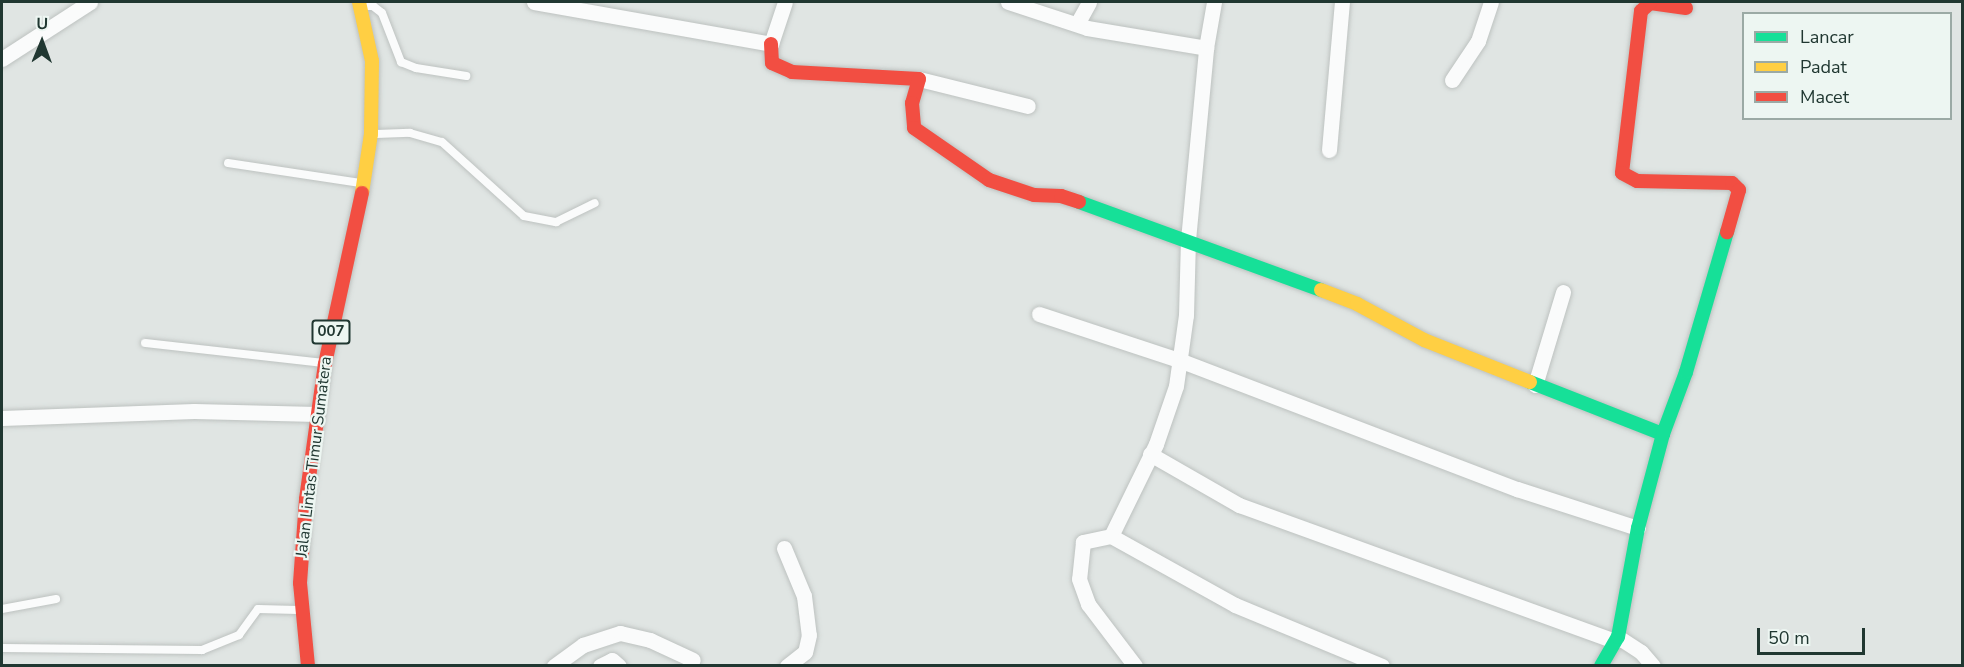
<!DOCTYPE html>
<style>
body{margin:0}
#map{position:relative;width:1964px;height:667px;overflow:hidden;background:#e0e5e3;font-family:"Nunito Sans",sans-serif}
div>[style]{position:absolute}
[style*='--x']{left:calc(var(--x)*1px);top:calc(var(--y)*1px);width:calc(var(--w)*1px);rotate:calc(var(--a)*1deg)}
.roads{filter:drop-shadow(0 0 2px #bdc2c0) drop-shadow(0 0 2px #bdc2c0)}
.lane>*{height:8px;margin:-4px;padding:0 4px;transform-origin:4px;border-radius:4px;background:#fafbfb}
.street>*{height:15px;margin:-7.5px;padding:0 7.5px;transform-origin:7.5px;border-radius:7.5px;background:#fafbfb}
.fast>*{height:14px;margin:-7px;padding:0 7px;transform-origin:7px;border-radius:7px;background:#16e098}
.slow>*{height:14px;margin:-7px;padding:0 7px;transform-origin:7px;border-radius:7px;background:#ffcf43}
.jam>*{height:14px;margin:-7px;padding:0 7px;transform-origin:7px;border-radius:7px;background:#f24e42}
span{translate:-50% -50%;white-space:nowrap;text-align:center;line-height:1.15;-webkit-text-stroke:4.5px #edf6f2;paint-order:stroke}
.shield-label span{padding:2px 4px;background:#edf6f2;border:2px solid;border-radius:4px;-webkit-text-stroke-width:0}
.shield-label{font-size:15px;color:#203731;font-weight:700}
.street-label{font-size:16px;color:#203731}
.frame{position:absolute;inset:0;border:3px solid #203731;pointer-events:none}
.legend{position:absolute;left:1742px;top:12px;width:210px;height:108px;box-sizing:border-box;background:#edf6f2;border:2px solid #9baaa5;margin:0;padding:8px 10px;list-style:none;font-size:18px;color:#203731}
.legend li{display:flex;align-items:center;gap:12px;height:30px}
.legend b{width:30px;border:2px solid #9baaa5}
.north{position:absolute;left:12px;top:12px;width:60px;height:60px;-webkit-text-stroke:4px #edf6f2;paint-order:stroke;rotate:1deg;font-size:16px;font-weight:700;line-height:24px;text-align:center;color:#203731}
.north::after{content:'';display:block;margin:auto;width:21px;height:27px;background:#203731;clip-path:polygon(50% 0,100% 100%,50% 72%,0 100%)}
.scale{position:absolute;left:1757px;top:628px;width:108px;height:27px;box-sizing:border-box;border:3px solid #203731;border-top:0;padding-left:8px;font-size:18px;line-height:21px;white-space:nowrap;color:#203731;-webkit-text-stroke:4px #edf6f2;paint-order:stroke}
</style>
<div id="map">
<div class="roads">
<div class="lane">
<i style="--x:365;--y:6;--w:8;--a:0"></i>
<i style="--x:373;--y:6;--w:11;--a:38"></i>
<i style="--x:382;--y:13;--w:53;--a:68.8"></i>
<i style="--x:401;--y:62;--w:16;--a:22"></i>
<i style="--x:416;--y:68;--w:51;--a:9.1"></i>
<i style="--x:376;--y:134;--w:34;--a:-2"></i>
<i style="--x:410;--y:133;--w:33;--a:16"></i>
<i style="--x:442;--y:142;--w:110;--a:42.1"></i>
<i style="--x:524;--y:216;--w:33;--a:11"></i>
<i style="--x:556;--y:222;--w:43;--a:-26"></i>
<i style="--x:228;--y:163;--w:134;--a:8.6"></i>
<i style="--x:145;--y:343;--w:178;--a:6.4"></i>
<i style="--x:2;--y:609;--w:55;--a:-10.5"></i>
<i style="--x:2;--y:648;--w:200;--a:0.6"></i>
<i style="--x:202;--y:650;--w:40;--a:-22"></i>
<i style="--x:239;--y:635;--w:32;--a:-54"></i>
<i style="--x:258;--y:609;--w:40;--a:1.4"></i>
</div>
<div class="street">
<i style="--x:534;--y:2;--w:241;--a:10"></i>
<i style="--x:771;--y:44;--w:44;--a:-71.6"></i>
<i style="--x:1008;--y:2;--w:83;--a:18.2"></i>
<i style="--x:1087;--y:28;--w:121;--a:9.5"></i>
<i style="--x:1077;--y:24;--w:25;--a:-61"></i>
<i style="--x:2;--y:59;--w:105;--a:-32.9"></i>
<i style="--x:919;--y:79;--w:112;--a:13.9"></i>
<i style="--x:1452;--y:80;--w:47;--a:-56.3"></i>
<i style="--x:1478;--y:41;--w:41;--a:-71.6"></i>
<i style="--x:1329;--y:150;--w:149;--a:-85"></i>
<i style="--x:1039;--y:314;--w:147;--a:18.2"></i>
<i style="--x:1179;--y:360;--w:362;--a:20.9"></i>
<i style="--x:1517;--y:489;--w:127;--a:17.9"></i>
<i style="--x:1535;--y:385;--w:97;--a:-73.2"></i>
<i style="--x:2;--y:418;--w:192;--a:-2.1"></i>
<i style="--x:194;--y:411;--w:123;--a:1.4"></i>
<i style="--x:1150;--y:454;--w:103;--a:29.8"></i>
<i style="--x:1239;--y:505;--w:400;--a:19.9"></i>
<i style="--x:1111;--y:536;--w:102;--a:-63.9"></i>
<i style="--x:1156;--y:444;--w:61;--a:-71"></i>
<i style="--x:1176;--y:386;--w:72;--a:-82"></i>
<i style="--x:1186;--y:315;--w:75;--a:-88.5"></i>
<i style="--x:1188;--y:240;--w:193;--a:-84.6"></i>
<i style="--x:1206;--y:48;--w:47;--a:-80.1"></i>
<i style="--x:1111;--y:536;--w:142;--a:29.1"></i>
<i style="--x:1235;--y:605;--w:159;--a:22.5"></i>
<i style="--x:1111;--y:536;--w:29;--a:168"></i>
<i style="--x:1083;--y:542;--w:37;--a:96"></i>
<i style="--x:1079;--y:579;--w:27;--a:70"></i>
<i style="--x:1088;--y:604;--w:78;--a:52.8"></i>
<i style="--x:784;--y:548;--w:52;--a:67.4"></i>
<i style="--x:804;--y:596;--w:39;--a:83"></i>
<i style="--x:809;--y:635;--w:17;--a:103"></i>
<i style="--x:805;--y:652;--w:23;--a:142"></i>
<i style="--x:1618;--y:637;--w:27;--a:33"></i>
<i style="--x:1641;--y:652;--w:18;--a:49"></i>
<i style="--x:554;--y:666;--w:36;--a:-36"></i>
<i style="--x:583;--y:645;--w:39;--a:-18"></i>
<i style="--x:620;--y:633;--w:31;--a:13"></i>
<i style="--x:650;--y:640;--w:47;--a:24.9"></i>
<i style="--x:600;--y:666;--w:13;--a:-27"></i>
<i style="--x:612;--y:660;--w:9;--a:41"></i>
</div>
<div class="fast">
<i style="--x:1079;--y:202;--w:258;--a:20"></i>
<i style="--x:1530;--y:382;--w:143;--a:21.4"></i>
<i style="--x:1601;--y:666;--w:34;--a:-60"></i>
<i style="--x:1618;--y:637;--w:111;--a:-79.6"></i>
<i style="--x:1638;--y:528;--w:97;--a:-75.1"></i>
<i style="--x:1663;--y:434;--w:66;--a:-69.6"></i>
<i style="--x:1686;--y:372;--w:146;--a:-73.7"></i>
</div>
<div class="slow">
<i style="--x:359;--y:2;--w:60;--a:77.6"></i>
<i style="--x:372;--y:61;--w:73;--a:90.8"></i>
<i style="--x:371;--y:134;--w:60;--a:98.7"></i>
<i style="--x:1321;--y:290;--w:39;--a:21"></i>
<i style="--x:1357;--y:304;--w:76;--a:28.2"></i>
<i style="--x:1424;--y:340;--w:114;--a:21.6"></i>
</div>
<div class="jam">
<i style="--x:1686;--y:8;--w:36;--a:-172"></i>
<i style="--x:1650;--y:3;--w:12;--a:138"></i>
<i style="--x:1641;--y:11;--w:163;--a:96.7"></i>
<i style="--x:1622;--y:173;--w:17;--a:28"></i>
<i style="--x:1637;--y:181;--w:95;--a:1.2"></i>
<i style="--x:1732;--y:183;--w:10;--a:45"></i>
<i style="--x:1739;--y:190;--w:44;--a:105.9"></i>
<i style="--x:771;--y:44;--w:19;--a:87"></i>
<i style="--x:772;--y:63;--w:22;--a:24"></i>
<i style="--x:792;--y:72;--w:127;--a:3.2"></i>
<i style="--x:919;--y:79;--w:25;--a:106"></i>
<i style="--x:912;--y:103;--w:25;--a:85"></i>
<i style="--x:914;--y:128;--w:91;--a:34.7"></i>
<i style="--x:989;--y:180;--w:47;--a:18.4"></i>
<i style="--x:1034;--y:195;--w:27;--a:2"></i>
<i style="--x:1061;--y:196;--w:19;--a:18"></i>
<i style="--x:308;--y:666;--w:83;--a:-95.5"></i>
<i style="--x:300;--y:583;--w:84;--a:-85.9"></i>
<i style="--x:306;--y:499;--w:136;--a:-82"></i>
<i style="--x:325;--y:364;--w:175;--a:-77.8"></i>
</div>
</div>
<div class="shield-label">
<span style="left:331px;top:332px">007</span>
</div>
<div class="street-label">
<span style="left:314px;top:457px;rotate:-83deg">Jalan Lintas Timur Sumatera</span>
</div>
<div class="frame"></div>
<ul class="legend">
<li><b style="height:8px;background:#16e098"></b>Lancar</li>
<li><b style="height:8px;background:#ffcf43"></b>Padat</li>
<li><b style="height:8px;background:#f24e42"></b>Macet</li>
</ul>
<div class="north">U</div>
<div class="scale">50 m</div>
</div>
